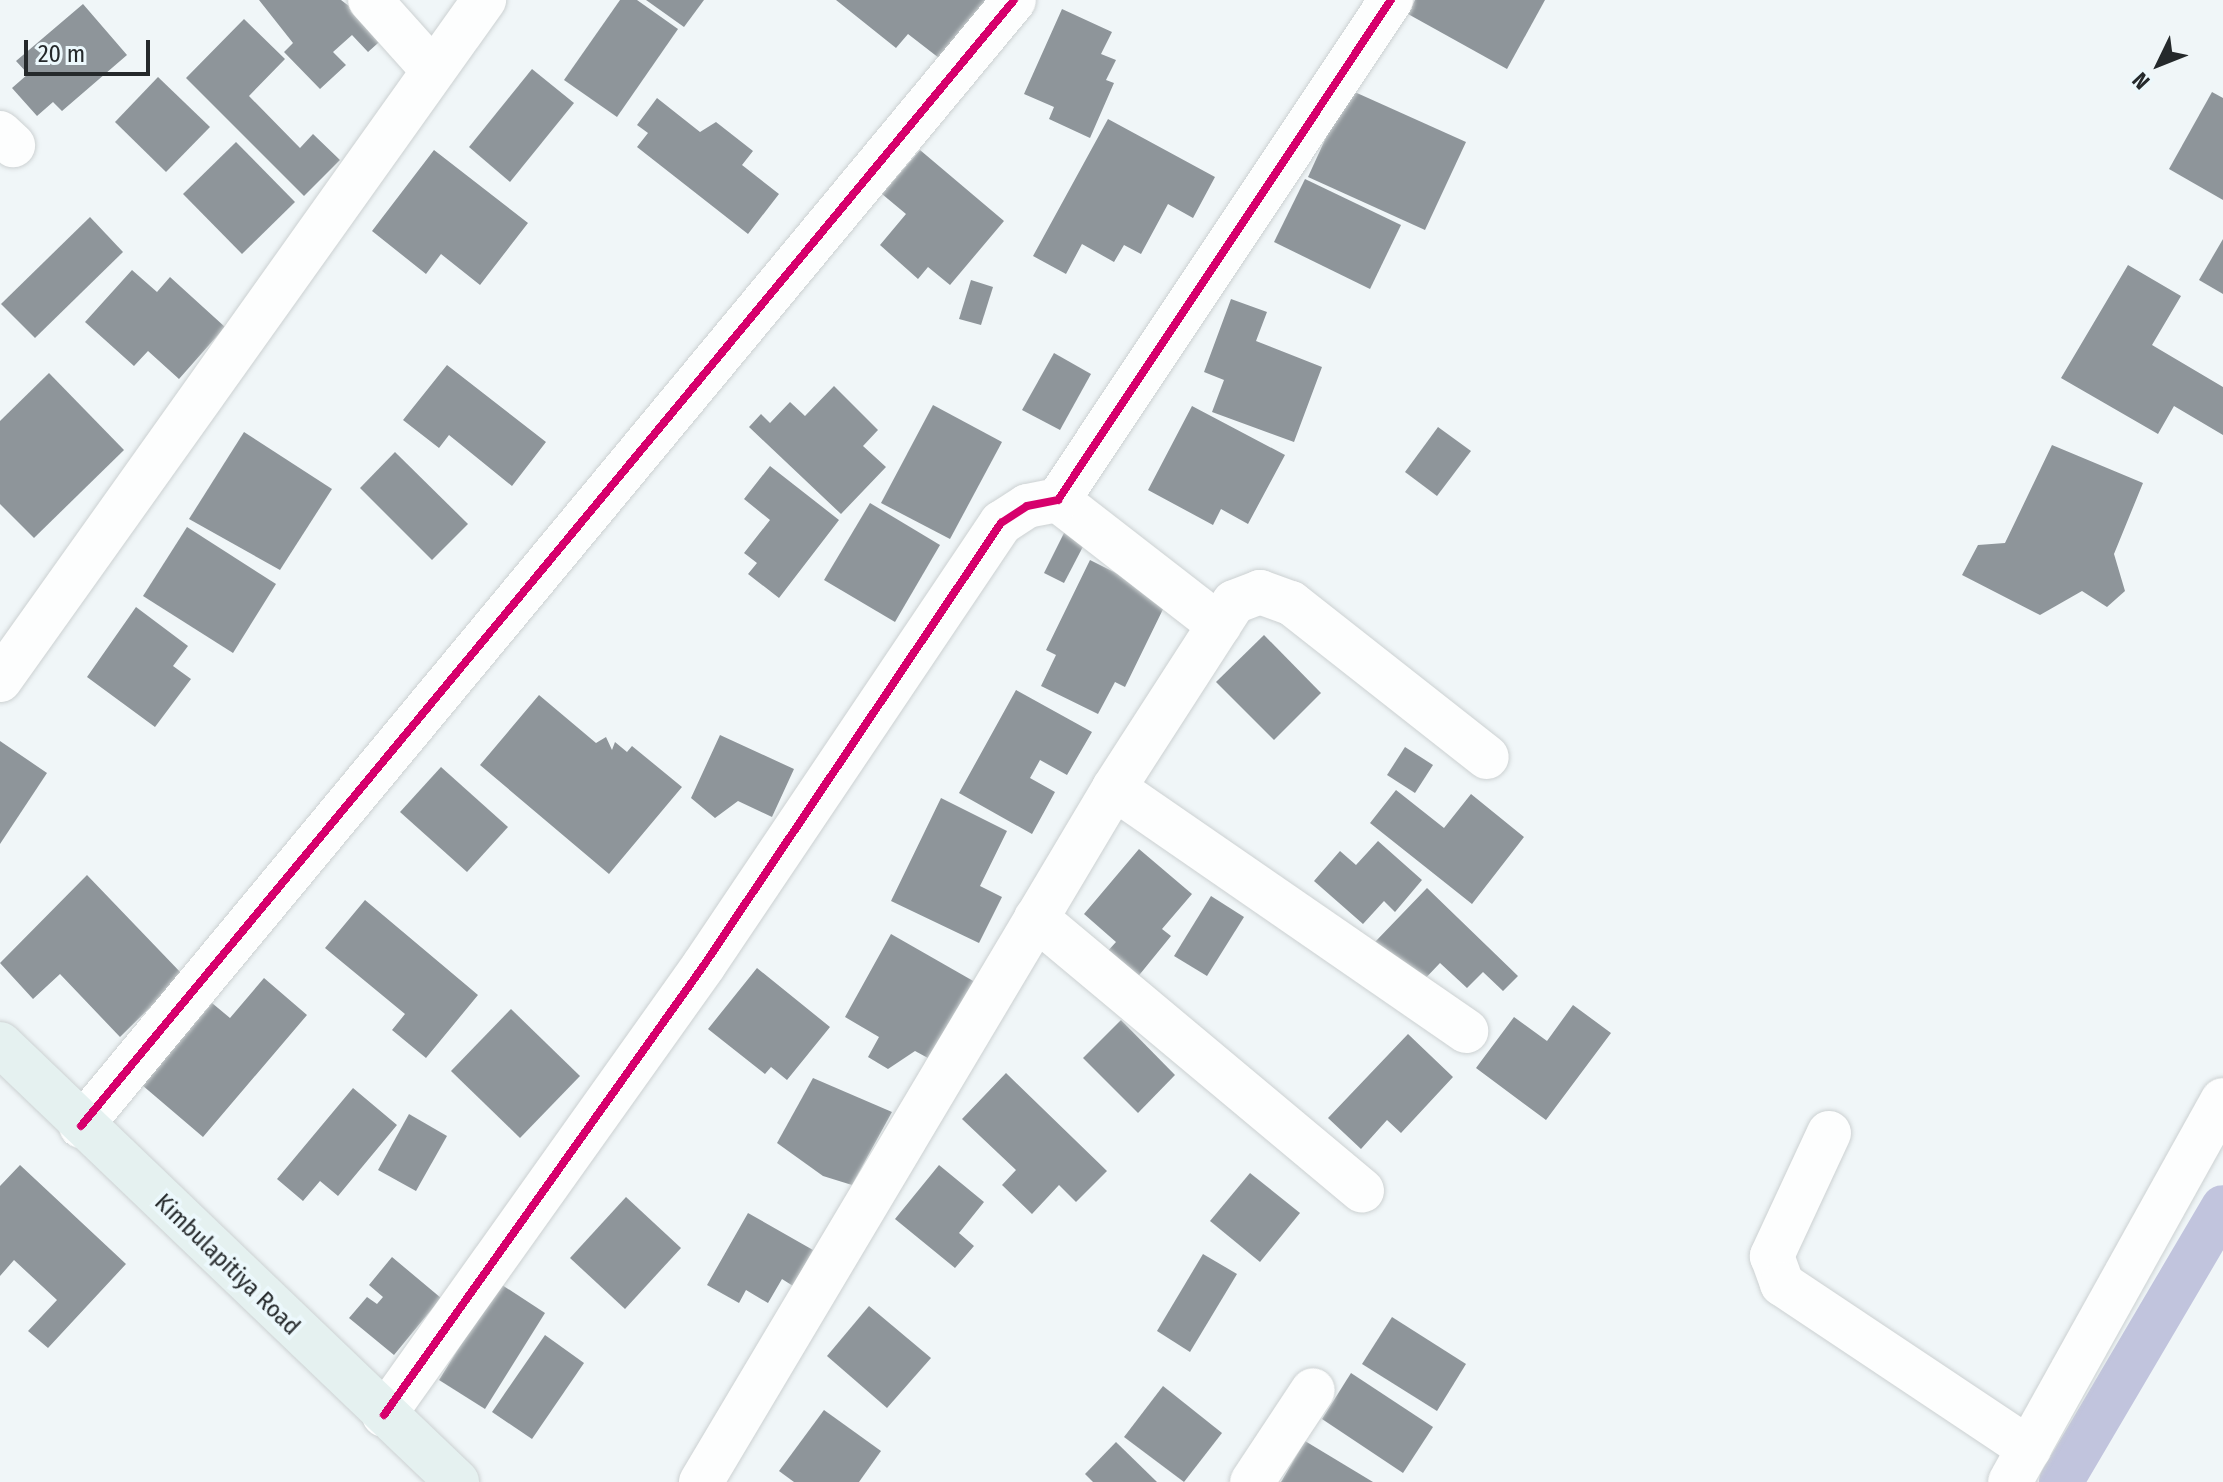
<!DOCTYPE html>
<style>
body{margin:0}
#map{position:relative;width:2223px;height:1482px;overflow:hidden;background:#f0f6f8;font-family:"Fira Sans Condensed",sans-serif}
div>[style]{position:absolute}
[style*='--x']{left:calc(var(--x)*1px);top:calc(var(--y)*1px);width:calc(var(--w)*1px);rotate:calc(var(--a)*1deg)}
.canal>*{height:44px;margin:-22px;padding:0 22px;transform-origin:22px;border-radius:22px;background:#c1c4dd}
.building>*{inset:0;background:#8e959a}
.roads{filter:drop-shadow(0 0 2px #ccd1d2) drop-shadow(0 0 2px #ccd1d2)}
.minor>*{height:44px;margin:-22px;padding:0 22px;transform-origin:22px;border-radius:22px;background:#fdfefe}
.primary>*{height:44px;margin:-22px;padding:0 22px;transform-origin:22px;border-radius:22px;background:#e5f1f0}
.cycleway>*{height:8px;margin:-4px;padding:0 4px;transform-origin:4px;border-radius:4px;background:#d6006c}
span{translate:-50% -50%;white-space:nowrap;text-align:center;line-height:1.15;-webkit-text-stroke:8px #ecf8fc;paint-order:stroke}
.street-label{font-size:24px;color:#25292b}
.north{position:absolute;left:2119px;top:24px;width:80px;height:80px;-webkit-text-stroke:6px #ecf8fc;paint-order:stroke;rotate:227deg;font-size:22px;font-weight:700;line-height:32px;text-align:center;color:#25292b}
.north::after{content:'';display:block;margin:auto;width:28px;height:36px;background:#25292b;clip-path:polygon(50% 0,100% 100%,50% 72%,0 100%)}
.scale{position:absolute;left:24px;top:40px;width:126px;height:36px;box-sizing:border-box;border:4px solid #25292b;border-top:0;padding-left:10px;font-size:24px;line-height:28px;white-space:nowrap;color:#25292b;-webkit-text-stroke:6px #ecf8fc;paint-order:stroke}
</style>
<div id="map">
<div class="canal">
<i style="--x:2061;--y:1482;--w:319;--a:-59.5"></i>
</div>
<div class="building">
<i style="clip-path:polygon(259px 0,341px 0,387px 35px,368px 52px,352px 35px,333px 52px,346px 65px,320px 89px,284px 52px,293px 43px)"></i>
<i style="clip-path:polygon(620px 0,637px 0,678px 29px,617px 117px,564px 80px)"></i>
<i style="clip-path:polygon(646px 0,704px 0,684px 27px)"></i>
<i style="clip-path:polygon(836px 0,1000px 0,948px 65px,908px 34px,896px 48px)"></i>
<i style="clip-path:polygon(1415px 0,1545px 0,1507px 69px,1408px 14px)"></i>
<i style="clip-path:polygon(83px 4px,127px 55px,62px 111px,53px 102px,37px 116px,12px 88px,28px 74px,16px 61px)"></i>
<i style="clip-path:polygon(1062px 9px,1112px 32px,1101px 54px,1116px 60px,1106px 80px,1114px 83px,1090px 138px,1049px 119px,1054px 107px,1024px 94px)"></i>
<i style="clip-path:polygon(244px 19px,285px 59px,249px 96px,300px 148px,313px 134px,340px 160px,304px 196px,186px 78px)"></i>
<i style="clip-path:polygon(532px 69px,574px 103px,510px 182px,469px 147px)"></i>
<i style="clip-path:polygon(158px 77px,210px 127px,166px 172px,115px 122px)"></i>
<i style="clip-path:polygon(1348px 89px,1466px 142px,1425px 230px,1308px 177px)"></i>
<i style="clip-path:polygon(2212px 92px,2223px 98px,2223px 200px,2169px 169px)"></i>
<i style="clip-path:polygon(657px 98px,700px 132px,716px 122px,753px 151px,742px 165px,779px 194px,748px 234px,637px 147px,648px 133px,637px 125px)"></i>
<i style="clip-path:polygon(1108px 119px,1215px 177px,1193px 218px,1168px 204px,1141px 254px,1124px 245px,1114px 262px,1082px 244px,1066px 274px,1033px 256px)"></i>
<i style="clip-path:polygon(236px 142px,295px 202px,242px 254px,183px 194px)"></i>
<i style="clip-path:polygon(434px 150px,528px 223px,480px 285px,441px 254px,426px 274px,372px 231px)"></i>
<i style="clip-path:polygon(920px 150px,1004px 221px,950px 285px,928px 267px,918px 279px,880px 245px,906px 214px,882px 194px)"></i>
<i style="clip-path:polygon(1305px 179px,1401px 225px,1370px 289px,1274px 242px)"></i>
<i style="clip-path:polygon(90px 217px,123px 252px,35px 338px,1px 304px)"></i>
<i style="clip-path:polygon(2223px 239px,2223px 294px,2199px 280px)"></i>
<i style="clip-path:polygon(2128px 265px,2181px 296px,2152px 345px,2223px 387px,2223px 435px,2174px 406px,2158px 434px,2061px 378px)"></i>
<i style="clip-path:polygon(132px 270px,157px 292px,170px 277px,225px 327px,179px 379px,148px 351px,134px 366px,85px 322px)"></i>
<i style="clip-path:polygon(971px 280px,993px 287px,981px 325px,959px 319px)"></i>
<i style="clip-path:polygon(1231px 299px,1267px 312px,1256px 341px,1322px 367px,1294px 442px,1212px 412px,1224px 380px,1204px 372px)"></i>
<i style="clip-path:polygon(1054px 353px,1091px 374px,1060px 430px,1022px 410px)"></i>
<i style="clip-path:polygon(447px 365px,546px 442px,512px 486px,449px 435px,439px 448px,403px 420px)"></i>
<i style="clip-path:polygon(49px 373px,124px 450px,34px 538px,0 504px,0 421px)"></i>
<i style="clip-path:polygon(834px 386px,878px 430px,863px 446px,886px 467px,841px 514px,749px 427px,761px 414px,770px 423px,790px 402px,805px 416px)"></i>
<i style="clip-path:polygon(933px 405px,1002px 442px,950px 539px,881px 503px)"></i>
<i style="clip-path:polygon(1192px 406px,1285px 455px,1248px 524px,1221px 509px,1213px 525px,1148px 490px)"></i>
<i style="clip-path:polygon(1438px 427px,1471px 451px,1437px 496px,1405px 472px)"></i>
<i style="clip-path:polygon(244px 432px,332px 489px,280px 570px,189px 519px)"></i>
<i style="clip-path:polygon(2052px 445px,2143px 483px,2114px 554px,2125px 591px,2107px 607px,2082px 591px,2040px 615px,1962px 575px,1978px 545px,2005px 543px)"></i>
<i style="clip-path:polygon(395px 452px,468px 524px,432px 560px,360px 488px)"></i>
<i style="clip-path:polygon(770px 466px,839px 520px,779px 598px,748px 574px,757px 563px,744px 553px,770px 520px,744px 499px)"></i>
<i style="clip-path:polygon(870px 503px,940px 545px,895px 622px,824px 580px)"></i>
<i style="clip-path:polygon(187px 527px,276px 584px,233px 653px,143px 596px)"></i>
<i style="clip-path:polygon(1067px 527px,1088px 537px,1064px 583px,1044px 573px)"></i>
<i style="clip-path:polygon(1090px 560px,1168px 599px,1125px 687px,1115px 682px,1098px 714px,1041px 686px,1056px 655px,1046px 650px)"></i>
<i style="clip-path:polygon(136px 607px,188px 646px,173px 666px,191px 679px,155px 727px,87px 677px)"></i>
<i style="clip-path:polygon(1264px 635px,1321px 693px,1274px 740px,1216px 682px)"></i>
<i style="clip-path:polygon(1016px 690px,1092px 732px,1067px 775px,1040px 760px,1030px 778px,1055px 792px,1032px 834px,959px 793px)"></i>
<i style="clip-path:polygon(539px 695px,596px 743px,606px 737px,612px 750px,615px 742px,627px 752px,632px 746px,682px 787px,609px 874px,480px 765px)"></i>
<i style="clip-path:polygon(720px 735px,794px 769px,772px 817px,738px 801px,715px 818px,691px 798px)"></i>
<i style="clip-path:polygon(0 741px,47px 773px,0 844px)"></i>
<i style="clip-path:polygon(1405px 747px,1433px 765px,1415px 793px,1387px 775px)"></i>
<i style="clip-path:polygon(441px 767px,508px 827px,467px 872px,400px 812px)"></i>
<i style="clip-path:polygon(1396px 790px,1444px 828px,1471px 794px,1524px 837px,1472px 904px,1370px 823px)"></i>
<i style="clip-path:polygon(941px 798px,1007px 831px,980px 886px,1002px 897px,979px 943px,891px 901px)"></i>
<i style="clip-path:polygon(1378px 841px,1422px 880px,1395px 912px,1384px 901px,1363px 924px,1314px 881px,1340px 851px,1356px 865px)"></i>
<i style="clip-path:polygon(1139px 849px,1192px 894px,1162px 929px,1171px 936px,1136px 979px,1106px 953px,1116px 942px,1084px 914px)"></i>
<i style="clip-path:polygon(87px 875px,183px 975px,120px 1037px,60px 974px,33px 999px,0 963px)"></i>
<i style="clip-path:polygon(1427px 888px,1518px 976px,1503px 991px,1483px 972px,1467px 988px,1440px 963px,1419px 985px,1375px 942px)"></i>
<i style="clip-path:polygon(1211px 896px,1244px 917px,1207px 976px,1174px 956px)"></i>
<i style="clip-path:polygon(365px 900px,478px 995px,426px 1058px,392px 1030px,405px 1014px,325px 948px)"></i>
<i style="clip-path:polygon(891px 934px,982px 986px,939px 1064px,915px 1051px,888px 1069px,868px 1057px,879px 1037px,845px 1017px)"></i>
<i style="clip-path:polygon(757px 968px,830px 1027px,787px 1080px,771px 1067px,765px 1074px,708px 1029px)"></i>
<i style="clip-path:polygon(264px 978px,307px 1015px,203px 1137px,142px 1085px,212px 1003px,230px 1018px)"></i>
<i style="clip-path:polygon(1573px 1005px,1611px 1033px,1546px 1120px,1476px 1068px,1514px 1017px,1547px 1041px)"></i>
<i style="clip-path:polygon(511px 1009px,580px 1076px,520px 1138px,451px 1071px)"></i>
<i style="clip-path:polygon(1121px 1020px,1175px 1075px,1138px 1113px,1083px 1058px)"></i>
<i style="clip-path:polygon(1408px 1034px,1453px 1077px,1401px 1133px,1387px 1120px,1361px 1149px,1328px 1118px)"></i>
<i style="clip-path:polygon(1006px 1073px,1107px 1171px,1076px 1202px,1059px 1185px,1032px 1214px,1002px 1185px,1016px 1170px,962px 1119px)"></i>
<i style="clip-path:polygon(813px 1078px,892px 1112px,852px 1185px,823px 1176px,777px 1143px)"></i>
<i style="clip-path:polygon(353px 1088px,397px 1125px,338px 1196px,320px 1181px,303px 1201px,277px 1179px)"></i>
<i style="clip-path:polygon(409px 1114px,447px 1136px,416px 1191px,378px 1170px)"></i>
<i style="clip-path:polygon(20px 1165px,126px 1264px,48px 1348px,28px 1331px,57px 1300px,14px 1260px,0 1276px,0 1186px)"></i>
<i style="clip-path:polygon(939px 1165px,984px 1202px,959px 1233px,974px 1246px,955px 1268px,895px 1219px)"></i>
<i style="clip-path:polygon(1250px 1173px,1300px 1213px,1260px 1262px,1210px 1221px)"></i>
<i style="clip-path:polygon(626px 1197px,681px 1248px,625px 1309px,570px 1258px)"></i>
<i style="clip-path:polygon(748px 1213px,813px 1250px,793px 1286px,782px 1279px,768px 1303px,746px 1290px,739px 1303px,707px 1285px)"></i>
<i style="clip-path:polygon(1203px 1254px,1237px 1274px,1190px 1352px,1157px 1331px)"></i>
<i style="clip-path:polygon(392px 1257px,441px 1298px,394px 1355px,349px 1318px,367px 1297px,377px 1304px,383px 1297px,369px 1285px)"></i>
<i style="clip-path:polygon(499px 1283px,545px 1313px,485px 1409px,439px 1380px)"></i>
<i style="clip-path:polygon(869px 1306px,931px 1358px,887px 1408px,827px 1356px)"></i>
<i style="clip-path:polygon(1392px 1317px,1466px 1364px,1437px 1411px,1362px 1364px)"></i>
<i style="clip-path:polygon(545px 1335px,584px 1363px,532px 1439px,492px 1412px)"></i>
<i style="clip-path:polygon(1351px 1373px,1433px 1427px,1403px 1473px,1322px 1419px)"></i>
<i style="clip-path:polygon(1163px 1386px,1222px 1433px,1184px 1482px,1124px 1437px)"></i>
<i style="clip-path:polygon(824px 1410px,881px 1451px,859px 1482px,794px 1482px,779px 1471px)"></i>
<i style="clip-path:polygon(1305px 1441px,1373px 1482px,1281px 1482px)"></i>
<i style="clip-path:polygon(1116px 1442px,1157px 1482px,1093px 1482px,1085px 1474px)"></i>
</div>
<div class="roads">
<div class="minor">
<i style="--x:370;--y:0;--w:91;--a:48.1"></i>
<i style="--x:0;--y:133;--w:18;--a:43"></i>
<i style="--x:1058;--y:500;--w:204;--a:37.8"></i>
<i style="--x:0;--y:680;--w:835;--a:-54.56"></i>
<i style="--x:1114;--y:788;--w:428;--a:34.6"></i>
<i style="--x:1036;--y:918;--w:425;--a:39.9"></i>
<i style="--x:81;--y:1126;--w:1462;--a:-50.35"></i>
<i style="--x:1829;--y:1133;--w:136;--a:114.9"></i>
<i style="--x:1772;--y:1256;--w:30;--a:70"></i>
<i style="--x:1782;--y:1284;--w:297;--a:33.7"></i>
<i style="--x:384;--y:1415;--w:552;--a:-54.58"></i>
<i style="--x:704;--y:965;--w:533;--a:-56.1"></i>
<i style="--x:1001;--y:523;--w:31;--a:-33"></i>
<i style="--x:1027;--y:506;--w:32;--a:-11"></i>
<i style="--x:1058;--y:500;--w:601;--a:-56.34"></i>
<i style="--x:701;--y:1482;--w:808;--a:-59.24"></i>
<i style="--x:1114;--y:788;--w:221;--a:-57.2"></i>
<i style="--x:1234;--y:602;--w:28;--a:-21"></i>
<i style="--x:1260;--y:592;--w:33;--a:20"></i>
<i style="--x:1291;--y:603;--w:249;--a:38.2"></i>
<i style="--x:1252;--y:1482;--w:110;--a:-56.5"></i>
<i style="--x:2010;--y:1482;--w:437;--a:-60.9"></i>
</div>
<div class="primary">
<i style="--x:0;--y:1044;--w:633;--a:43.78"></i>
</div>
</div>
<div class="cycleway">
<i style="--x:81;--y:1126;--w:1462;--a:-50.35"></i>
<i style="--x:384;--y:1415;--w:552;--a:-54.58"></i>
<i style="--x:704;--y:965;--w:533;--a:-56.1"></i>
<i style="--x:1001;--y:523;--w:31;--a:-33"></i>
<i style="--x:1027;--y:506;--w:32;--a:-11"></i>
<i style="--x:1058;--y:500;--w:601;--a:-56.34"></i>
</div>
<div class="street-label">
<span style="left:227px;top:1265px;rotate:44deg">Kimbulapitiya Road</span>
</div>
<div class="north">N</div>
<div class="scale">20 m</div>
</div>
